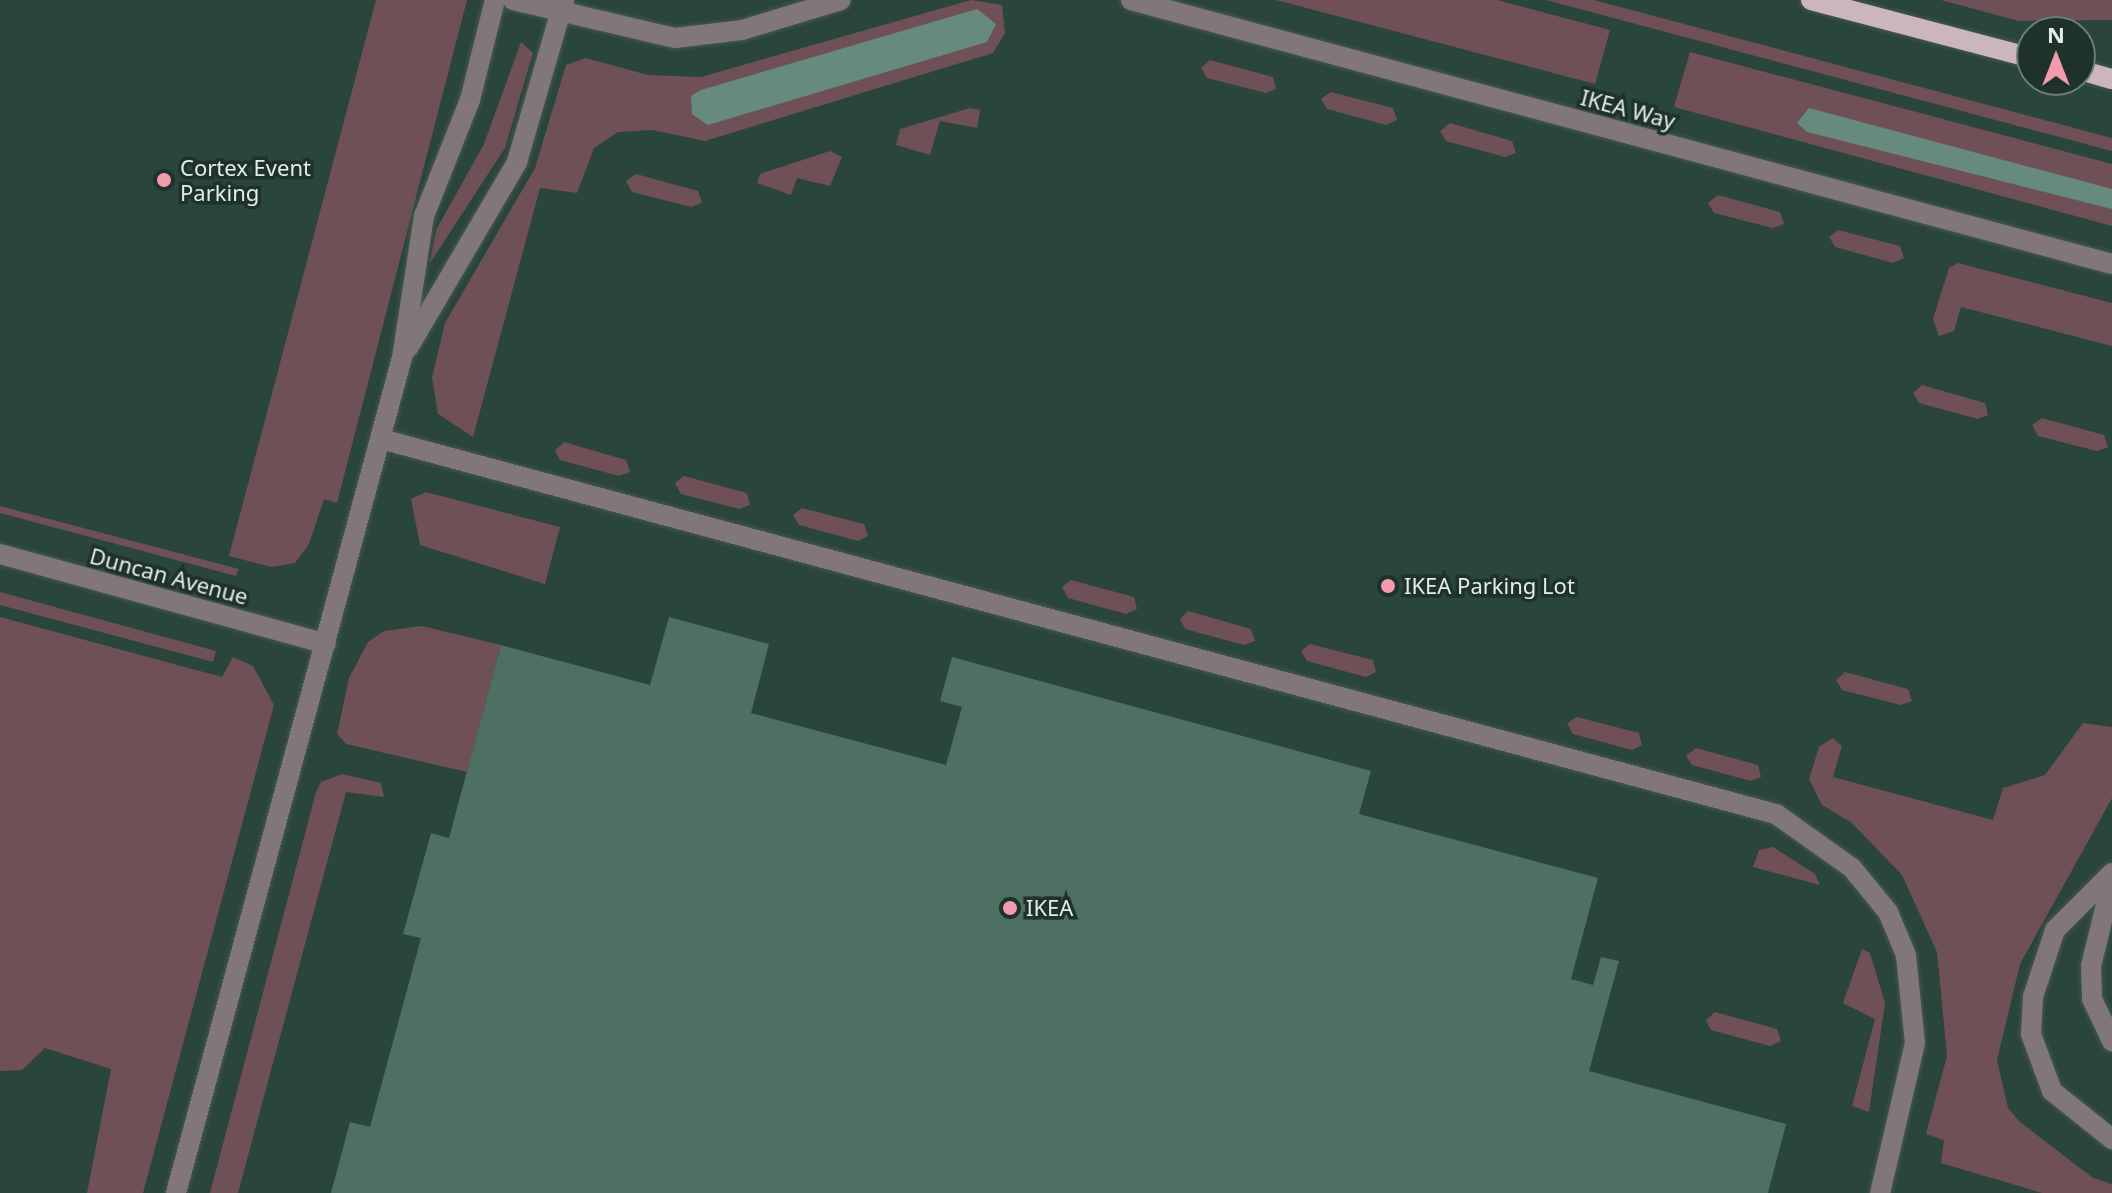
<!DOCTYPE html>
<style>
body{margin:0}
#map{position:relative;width:2112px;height:1193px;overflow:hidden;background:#283b34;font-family:"Noto Sans",sans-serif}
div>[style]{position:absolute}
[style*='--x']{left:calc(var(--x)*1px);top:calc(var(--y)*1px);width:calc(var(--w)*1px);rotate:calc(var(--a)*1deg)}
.built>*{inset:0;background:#2a453b}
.green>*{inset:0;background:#6f5056}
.water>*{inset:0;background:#668a7d}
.building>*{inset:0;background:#4d7063}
.roads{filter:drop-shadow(0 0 2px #465751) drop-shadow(0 0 2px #465751)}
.minor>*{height:20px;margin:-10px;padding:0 10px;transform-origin:10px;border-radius:10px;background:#817779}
.major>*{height:20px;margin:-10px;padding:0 10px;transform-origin:10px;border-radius:10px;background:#cbb7bb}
.dots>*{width:22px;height:22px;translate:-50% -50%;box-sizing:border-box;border:4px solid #1e312a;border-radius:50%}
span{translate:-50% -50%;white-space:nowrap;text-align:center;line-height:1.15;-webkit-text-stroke:7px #1e312a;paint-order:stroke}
.street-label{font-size:22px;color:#e2ede8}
.poi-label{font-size:22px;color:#e2ede8}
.left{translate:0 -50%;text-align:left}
.north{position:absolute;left:2016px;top:16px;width:80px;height:80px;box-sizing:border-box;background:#1e312a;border:2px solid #6c7c76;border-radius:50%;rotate:0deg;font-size:22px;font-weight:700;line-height:32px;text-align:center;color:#e2ede8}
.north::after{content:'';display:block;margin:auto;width:28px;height:36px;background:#f29aae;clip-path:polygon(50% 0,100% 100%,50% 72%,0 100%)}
</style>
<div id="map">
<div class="built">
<i style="clip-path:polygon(evenodd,0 0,2112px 0,2112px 1193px,0 1193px,0 0,2032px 32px,2080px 32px,2080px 80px,2032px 80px,2032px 32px)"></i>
</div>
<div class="green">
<i style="clip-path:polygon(376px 0,467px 0,337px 503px,324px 499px,309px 544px,295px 563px,272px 567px,229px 556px)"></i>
<i style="clip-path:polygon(971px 0,1002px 5px,1005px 33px,993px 53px,705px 141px,652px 130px,618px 132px,594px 148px,577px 193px,540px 188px,473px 437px,438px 414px,432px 378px,445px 323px,535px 168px,566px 65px,586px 58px,648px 75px,701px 77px)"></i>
<i style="clip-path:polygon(1276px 0,1497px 0,1610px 30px,1595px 84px)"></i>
<i style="clip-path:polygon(1546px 0,1594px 0,2112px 138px,2112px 151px)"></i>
<i style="clip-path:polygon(1941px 0,2112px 0,2112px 20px,2019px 21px)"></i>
<i style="clip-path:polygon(521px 42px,533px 53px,505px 148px,430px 263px,436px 230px,484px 144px)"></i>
<i style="clip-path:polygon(1690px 52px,2112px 164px,2112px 226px,1674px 107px)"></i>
<i style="clip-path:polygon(1210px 60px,1273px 77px,1276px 89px,1266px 93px,1207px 78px,1201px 68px)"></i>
<i style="clip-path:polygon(1331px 92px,1393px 108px,1397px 120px,1386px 125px,1327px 109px,1321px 99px)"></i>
<i style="clip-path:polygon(970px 108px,980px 110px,977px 128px,940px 121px,930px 155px,896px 145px,900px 129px)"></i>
<i style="clip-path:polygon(1450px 123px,1512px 141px,1516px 153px,1505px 157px,1446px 141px,1440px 131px)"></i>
<i style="clip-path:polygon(830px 151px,842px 157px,830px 186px,797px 178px,791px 195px,757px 183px,760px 174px)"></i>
<i style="clip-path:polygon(636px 174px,698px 191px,702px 203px,691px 207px,632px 192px,626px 181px)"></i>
<i style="clip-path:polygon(1718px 195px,1780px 212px,1784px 224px,1773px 228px,1714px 213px,1708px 203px)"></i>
<i style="clip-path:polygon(1838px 230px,1900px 246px,1904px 258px,1893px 263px,1835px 247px,1829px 237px)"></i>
<i style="clip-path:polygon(1958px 263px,2112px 303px,2112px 346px,1961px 307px,1954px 331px,1939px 336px,1933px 319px,1949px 268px)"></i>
<i style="clip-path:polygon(1922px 385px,1985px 403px,1988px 415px,1978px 419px,1919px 403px,1913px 393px)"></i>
<i style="clip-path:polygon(2042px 418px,2104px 435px,2108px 447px,2097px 451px,2038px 436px,2032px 425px)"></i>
<i style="clip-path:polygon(564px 442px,626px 460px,630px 472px,619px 476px,560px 460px,555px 450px)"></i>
<i style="clip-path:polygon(684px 476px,747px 493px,750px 505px,739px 509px,681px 494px,675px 483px)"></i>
<i style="clip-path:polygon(426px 492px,560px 527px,545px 584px,420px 545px,411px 499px)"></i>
<i style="clip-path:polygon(0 506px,239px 569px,236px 576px,0 513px)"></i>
<i style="clip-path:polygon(802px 508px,864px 524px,868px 536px,858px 541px,799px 525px,793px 515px)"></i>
<i style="clip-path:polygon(1071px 580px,1134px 597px,1137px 609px,1126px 614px,1068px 598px,1062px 587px)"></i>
<i style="clip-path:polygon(0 592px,216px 651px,213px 662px,0 605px)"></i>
<i style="clip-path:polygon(1188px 611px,1251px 629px,1255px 641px,1244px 645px,1185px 629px,1180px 619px)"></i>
<i style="clip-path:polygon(0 617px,222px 677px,233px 657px,253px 666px,274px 705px,143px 1193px,87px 1193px,111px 1069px,45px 1048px,22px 1070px,0 1071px)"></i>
<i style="clip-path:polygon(422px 626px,501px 645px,467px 772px,346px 744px,337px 734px,349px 678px,368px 642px,384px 631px)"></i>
<i style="clip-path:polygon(1310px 644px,1373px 660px,1376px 672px,1366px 677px,1307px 661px,1301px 651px)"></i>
<i style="clip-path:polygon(1845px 672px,1908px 689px,1912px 701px,1901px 705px,1842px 690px,1836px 680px)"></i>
<i style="clip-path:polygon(1577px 717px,1639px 733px,1642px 745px,1632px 750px,1573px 734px,1567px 723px)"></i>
<i style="clip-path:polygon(2083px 723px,2112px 727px,2112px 798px,2020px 964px,1997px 1060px,2008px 1108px,2020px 1122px,2093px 1178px,2112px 1184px,2112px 1193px,2042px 1193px,1941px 1163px,1944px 1140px,1926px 1134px,1947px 1056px,1937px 952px,1902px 875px,1852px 823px,1822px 805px,1809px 779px,1819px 747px,1833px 738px,1842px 746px,1833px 777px,1993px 820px,2003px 788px,2045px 775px)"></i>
<i style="clip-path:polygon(1696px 748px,1758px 765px,1761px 777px,1751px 781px,1692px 765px,1686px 756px)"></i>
<i style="clip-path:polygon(342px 774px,381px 783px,384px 797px,346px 792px,238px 1193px,210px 1193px,316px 792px,321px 782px)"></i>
<i style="clip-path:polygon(1773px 847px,1815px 874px,1820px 885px,1753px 867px,1759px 850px)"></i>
<i style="clip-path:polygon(1862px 949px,1870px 953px,1885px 1003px,1869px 1112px,1852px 1106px,1875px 1019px,1843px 1003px)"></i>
<i style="clip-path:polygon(1715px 1012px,1777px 1029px,1781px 1041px,1770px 1046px,1711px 1030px,1706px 1020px)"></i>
</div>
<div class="water">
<i style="clip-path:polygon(977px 9px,996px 24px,987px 42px,708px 125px,692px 114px,691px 96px,701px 90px)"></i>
<i style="clip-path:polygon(1809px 108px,2112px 189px,2112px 209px,1807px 132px,1797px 123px)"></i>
</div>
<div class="building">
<i style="clip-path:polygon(669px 617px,769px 644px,751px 713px,946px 765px,962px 707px,940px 701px,952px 657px,1371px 771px,1359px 814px,1598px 878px,1571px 979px,1593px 985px,1601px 957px,1619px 961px,1589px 1071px,1786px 1124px,1768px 1193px,331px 1193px,350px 1122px,370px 1127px,421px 938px,403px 934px,431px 833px,449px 838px,501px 645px,650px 685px)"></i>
</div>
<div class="roads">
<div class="minor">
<i style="--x:513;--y:0;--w:166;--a:13.2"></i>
<i style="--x:675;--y:38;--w:67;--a:-6.8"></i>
<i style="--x:742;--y:30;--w:103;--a:-16.9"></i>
<i style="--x:1131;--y:0;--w:1016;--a:15.06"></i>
<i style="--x:408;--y:348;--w:216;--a:-59.6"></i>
<i style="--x:517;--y:162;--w:169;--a:-73.8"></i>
<i style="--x:381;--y:439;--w:1445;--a:15.05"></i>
<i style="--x:1776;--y:814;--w:93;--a:35.4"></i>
<i style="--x:1852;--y:868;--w:57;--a:50.7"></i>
<i style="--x:1888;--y:912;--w:47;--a:67.3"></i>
<i style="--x:1906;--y:955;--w:88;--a:84.2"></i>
<i style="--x:1915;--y:1043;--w:154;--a:103.1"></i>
<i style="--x:0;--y:554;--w:338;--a:15.4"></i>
<i style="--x:2112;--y:873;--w:81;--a:135"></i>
<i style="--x:2055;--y:930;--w:71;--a:108.2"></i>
<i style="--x:2033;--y:997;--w:37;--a:93"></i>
<i style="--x:2031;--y:1034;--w:61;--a:69.8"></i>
<i style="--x:2052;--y:1091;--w:77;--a:38.7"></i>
<i style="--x:2112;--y:880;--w:89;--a:103.7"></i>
<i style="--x:2091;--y:966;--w:33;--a:88"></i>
<i style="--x:2092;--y:999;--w:47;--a:64.5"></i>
<i style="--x:176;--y:1193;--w:865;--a:-74.86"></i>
<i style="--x:402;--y:358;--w:144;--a:-81.2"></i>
<i style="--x:424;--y:216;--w:125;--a:-68.4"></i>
<i style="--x:470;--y:100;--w:103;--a:-76"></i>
</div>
<div class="major">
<i style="--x:1811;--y:0;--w:228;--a:14.7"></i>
<i style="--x:2080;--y:70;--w:33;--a:16"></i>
</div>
</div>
<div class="dots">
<i style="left:164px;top:180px;background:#f29aae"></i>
<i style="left:1388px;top:586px;background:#f29aae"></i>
<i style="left:1010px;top:908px;background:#f29aae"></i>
</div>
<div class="street-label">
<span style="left:1628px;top:109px;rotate:15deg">IKEA Way</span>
<span style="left:169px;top:576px;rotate:15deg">Duncan Avenue</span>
</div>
<div class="poi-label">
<span class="left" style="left:180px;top:180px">Cortex Event<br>Parking</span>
<span class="left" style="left:1404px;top:586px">IKEA Parking Lot</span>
<span class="left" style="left:1026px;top:908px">IKEA</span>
</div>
<div class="north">N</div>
</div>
